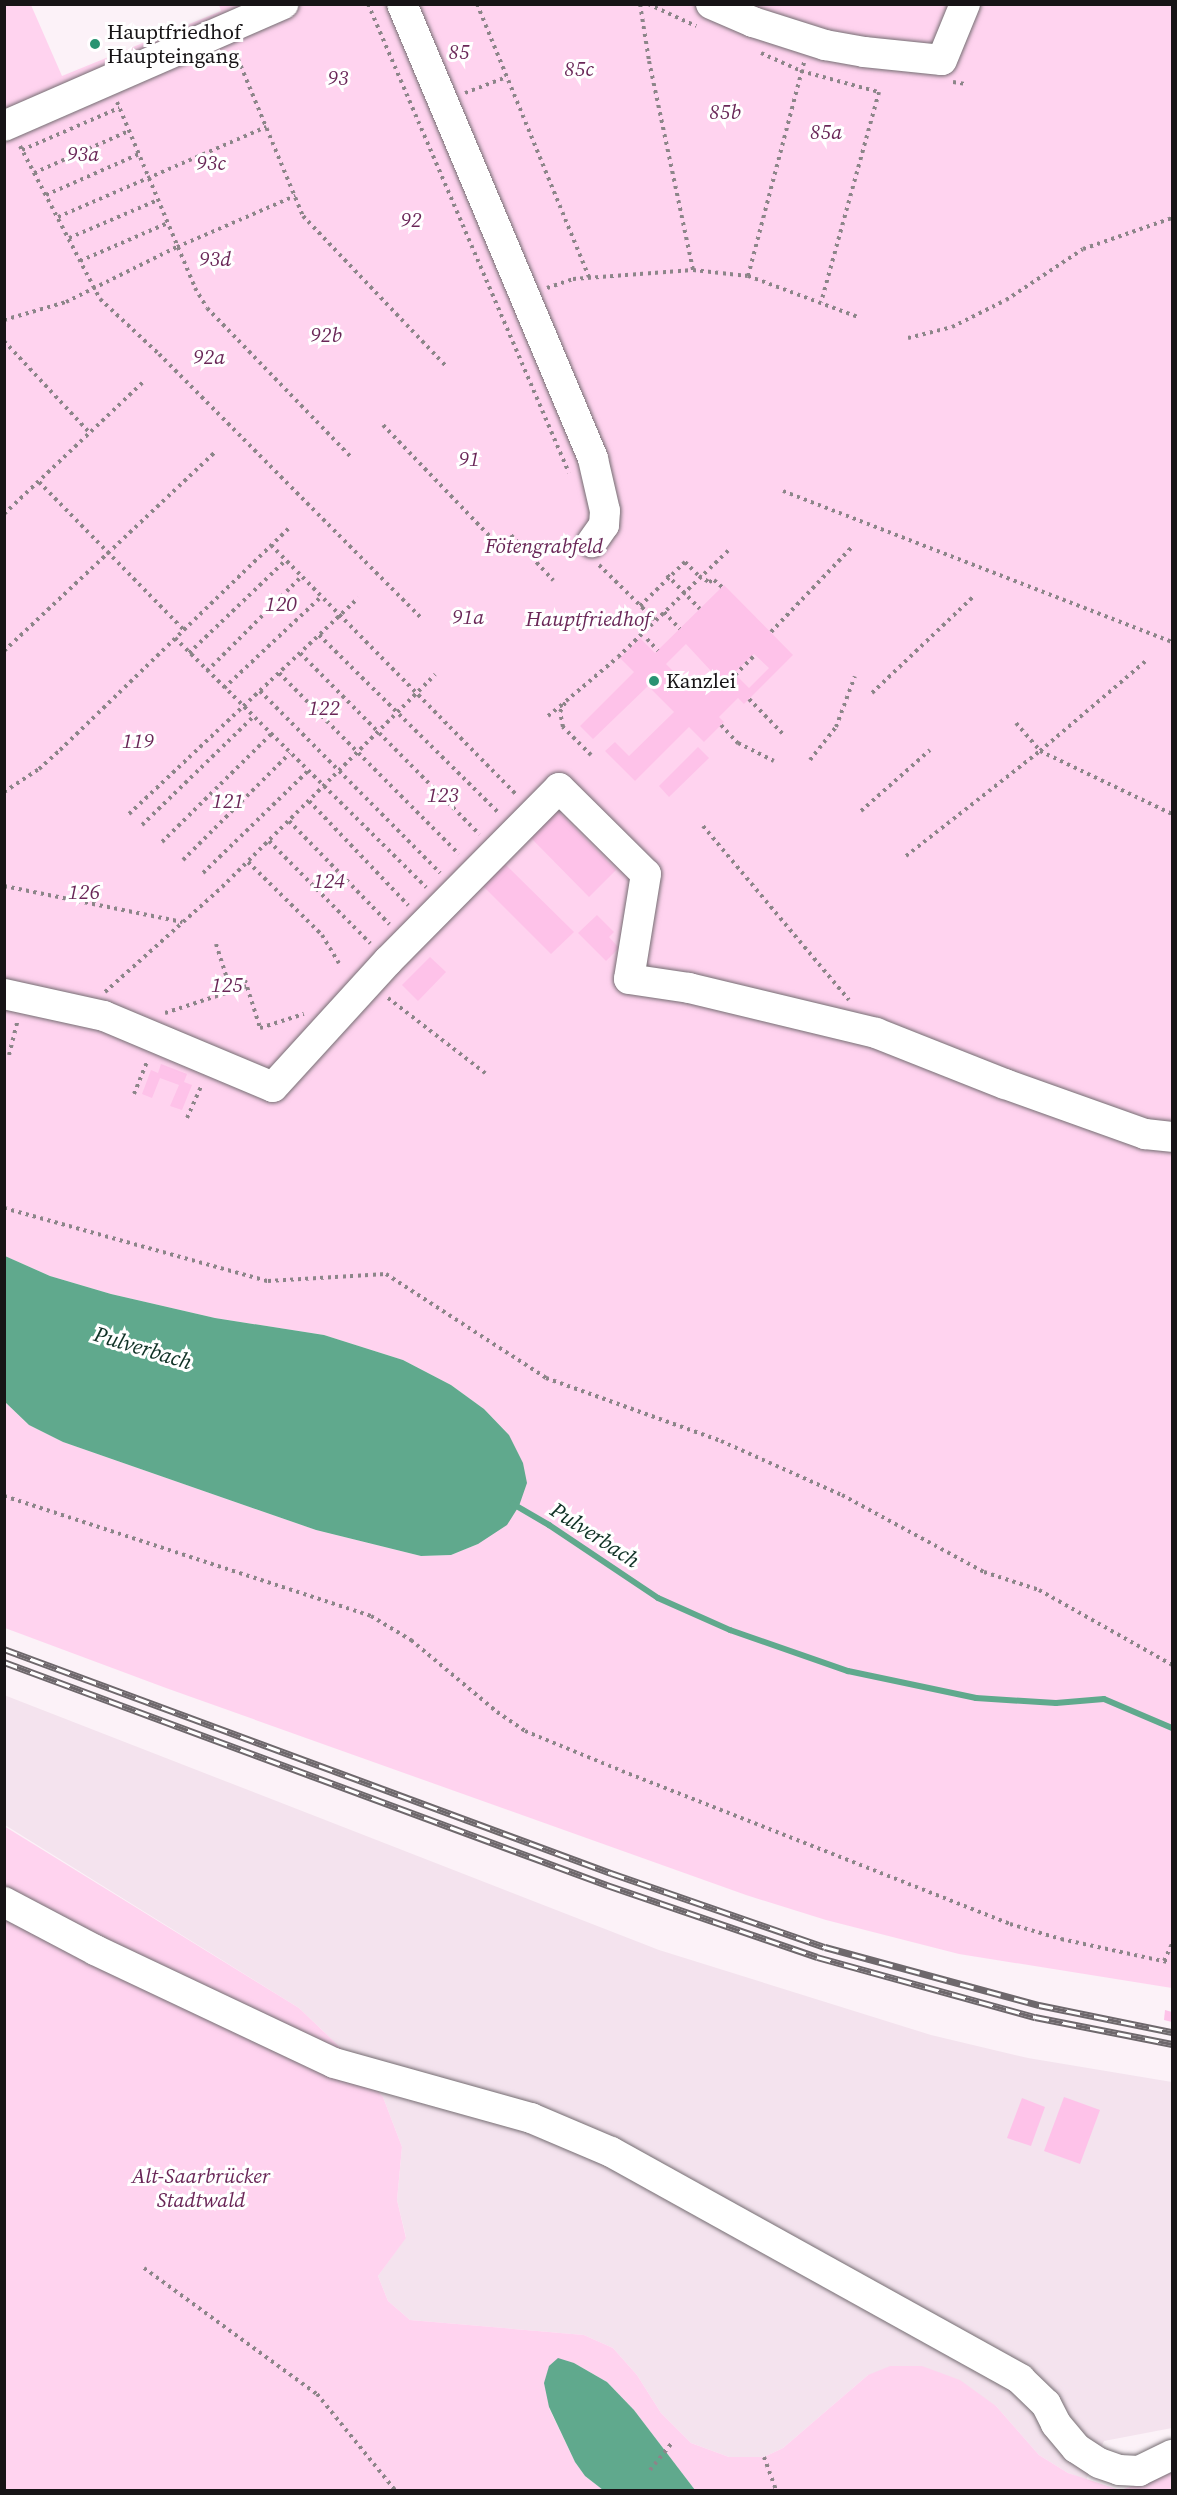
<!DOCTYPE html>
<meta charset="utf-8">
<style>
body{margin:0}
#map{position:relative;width:1177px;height:2495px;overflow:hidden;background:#fcf2f8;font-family:"Source Serif 4",serif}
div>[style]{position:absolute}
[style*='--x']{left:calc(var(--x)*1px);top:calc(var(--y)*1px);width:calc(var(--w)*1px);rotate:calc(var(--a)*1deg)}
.built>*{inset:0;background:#f4e3ee}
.green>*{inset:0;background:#ffd3ef}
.water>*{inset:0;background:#60a98d}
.stream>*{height:6px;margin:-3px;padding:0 3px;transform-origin:3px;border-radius:3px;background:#60a98d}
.building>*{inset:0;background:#fec2e9}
.path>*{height:4px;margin-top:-2px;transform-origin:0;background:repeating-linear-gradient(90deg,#8c8589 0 3px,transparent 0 7.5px)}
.roads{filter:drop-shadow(0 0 2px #756d72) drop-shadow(0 0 2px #756d72)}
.minor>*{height:30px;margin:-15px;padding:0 15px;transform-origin:15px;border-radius:15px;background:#fff}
.rail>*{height:7px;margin-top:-3.5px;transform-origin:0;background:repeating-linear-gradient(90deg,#fff 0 14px,#6e686c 0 28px);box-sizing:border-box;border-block:2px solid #6e686c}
.dots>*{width:16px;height:16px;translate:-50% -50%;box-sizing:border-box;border:3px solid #fff;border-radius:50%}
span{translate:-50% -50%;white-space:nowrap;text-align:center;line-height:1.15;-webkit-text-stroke:6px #fff;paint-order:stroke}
.poi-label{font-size:21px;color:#171416}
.left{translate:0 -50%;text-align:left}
.park-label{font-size:21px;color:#692657;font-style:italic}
.water-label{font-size:22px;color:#0f3125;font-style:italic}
.frame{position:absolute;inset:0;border:6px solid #171416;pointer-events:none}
</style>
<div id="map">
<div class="built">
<i style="clip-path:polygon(4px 1695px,659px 1950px,931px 2035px,1028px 2058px,1172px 2082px,1172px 2428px,1104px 2441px,1086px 2480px,1068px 2473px,1039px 2455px,996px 2406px,868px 2375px,783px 2448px,764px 2457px,729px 2457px,691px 2443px,661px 2413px,637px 2375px,613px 2348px,584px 2335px,410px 2320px,388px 2301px,378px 2276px,406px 2237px,397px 2200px,402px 2147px,383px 2097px,343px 2050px,299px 2008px,5px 1825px)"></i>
</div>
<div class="green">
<i style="clip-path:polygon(5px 5px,31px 5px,62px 76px,221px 11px,219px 5px,1172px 5px,1172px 1988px,959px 1954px,826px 1920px,746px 1895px,166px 1688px,5px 1628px,5px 1402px,29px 1425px,63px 1442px,316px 1530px,421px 1556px,451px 1555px,478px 1544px,509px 1435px,484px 1409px,451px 1385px,403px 1360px,324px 1335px,215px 1318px,111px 1294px,50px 1276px,5px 1256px)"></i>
<i style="clip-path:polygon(4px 1826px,299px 2008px,343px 2050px,383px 2097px,402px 2147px,397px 2200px,406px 2238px,378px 2276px,388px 2301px,410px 2320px,584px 2335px,613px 2348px,637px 2375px,661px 2413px,691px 2443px,729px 2457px,764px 2457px,783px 2448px,868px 2375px,890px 2366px,922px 2366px,960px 2380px,996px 2406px,1039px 2455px,1068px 2473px,1120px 2490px,695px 2490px,634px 2410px,607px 2382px,574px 2363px,549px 2408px,575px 2462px,585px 2476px,603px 2490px,5px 2490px)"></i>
<i style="clip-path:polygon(1172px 2469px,1172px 2490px,1121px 2490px,1159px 2476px)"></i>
</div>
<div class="water">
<i style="clip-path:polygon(5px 1256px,50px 1276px,111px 1294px,215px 1318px,324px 1335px,403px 1360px,451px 1385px,484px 1409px,509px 1435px,523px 1463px,527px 1483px,519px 1506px,507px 1525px,478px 1544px,451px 1555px,421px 1556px,316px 1530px,63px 1442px,29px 1425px,5px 1402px)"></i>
<i style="clip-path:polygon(558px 2358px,574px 2363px,607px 2382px,634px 2410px,695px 2490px,603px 2490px,585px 2476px,575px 2462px,549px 2407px,544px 2383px,549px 2366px)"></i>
</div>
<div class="stream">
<i style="--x:513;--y:1504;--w:42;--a:30.3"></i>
<i style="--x:549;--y:1525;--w:131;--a:33.8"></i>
<i style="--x:658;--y:1598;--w:79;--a:24"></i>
<i style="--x:730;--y:1630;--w:125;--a:19.2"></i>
<i style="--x:848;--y:1671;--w:131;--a:11.9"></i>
<i style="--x:976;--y:1698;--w:80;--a:3.6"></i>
<i style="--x:1056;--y:1703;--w:48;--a:-4.8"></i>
<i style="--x:1104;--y:1699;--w:74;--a:23.1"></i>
</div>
<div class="building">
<i style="clip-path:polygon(evenodd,724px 585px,793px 655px,744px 704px,738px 698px,719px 717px,724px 722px,704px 742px,689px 727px,635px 781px,605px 751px,615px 742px,629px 756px,674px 712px,648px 686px,593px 739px,580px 726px,634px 672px,620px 658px,640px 638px,655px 653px,724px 585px,686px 644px,711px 671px,692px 690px,666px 664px,686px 644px,724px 585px,754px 654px,769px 668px,749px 688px,734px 673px,754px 654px)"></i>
<i style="clip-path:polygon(624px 606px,630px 613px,623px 619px,617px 613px)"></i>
<i style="clip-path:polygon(698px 747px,709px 758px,669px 797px,659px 786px)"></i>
<i style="clip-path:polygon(557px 810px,616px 870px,589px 897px,530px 837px)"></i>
<i style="clip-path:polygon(504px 863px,574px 932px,551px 954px,482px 885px)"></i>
<i style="clip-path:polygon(597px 915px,614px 932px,609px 937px,619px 948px,606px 961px,578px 933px)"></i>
<i style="clip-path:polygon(430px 957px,446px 972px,418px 1001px,402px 985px)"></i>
<i style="clip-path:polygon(161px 1064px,187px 1074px,184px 1082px,192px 1085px,182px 1110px,170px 1106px,179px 1085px,160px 1078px,152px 1098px,142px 1094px,151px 1070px,158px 1073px)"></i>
<i style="clip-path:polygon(1165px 2010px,1172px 2012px,1172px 2022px,1164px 2020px)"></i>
<i style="clip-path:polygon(1064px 2097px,1100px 2110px,1080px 2164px,1044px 2151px)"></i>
<i style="clip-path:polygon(1022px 2098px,1045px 2107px,1031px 2146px,1007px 2138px)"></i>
</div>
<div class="path">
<i style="--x:368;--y:4;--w:510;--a:66.8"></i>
<i style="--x:477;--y:4;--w:295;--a:67.7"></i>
<i style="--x:640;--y:4;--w:58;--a:81"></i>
<i style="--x:649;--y:61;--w:214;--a:78.1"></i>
<i style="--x:648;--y:4;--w:53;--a:24.6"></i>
<i style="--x:235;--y:52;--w:178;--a:67.5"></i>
<i style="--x:303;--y:216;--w:206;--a:46.4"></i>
<i style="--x:761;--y:53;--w:44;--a:24.2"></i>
<i style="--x:801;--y:71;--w:81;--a:15.1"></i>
<i style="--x:879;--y:92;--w:218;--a:105.4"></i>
<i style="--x:953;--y:82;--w:12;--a:9"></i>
<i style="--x:465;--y:93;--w:45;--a:-20.9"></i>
<i style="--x:117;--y:102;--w:202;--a:67.2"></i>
<i style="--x:195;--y:288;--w:23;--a:59"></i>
<i style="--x:207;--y:308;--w:206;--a:46"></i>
<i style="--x:20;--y:146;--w:173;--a:62.4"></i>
<i style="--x:100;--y:299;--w:81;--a:43"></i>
<i style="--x:159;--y:354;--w:372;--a:45.2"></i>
<i style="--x:22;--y:150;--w:106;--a:-23.4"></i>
<i style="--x:34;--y:173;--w:104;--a:-23.9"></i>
<i style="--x:46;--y:195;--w:102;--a:-23.8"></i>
<i style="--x:58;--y:217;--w:227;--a:-23.4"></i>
<i style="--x:69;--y:238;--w:97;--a:-23.1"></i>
<i style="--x:80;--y:261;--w:96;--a:-23.4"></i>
<i style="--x:748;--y:276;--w:221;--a:-75.3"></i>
<i style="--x:547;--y:288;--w:28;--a:-19"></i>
<i style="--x:573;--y:279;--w:120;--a:-4.3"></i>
<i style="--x:693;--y:270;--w:55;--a:6.2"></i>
<i style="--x:748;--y:276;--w:117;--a:20.4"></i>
<i style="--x:4;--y:320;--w:65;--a:-16.2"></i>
<i style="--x:66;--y:302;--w:124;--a:-26.4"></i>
<i style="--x:177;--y:247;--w:129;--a:-23.4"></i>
<i style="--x:908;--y:338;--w:45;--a:-14"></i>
<i style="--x:952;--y:327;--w:60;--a:-26.6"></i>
<i style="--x:1006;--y:300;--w:92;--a:-33.5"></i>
<i style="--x:1083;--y:249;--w:94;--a:-19.2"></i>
<i style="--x:4;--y:341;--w:125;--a:47"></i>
<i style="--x:383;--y:425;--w:168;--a:46.2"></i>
<i style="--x:39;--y:482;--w:207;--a:45.6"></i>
<i style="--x:783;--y:491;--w:417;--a:21.2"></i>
<i style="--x:4;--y:514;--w:192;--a:-43.5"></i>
<i style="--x:511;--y:535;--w:62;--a:47"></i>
<i style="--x:271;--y:545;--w:351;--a:45.5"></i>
<i style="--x:599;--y:565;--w:78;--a:44.5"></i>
<i style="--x:667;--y:575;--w:47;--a:45.9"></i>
<i style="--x:640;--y:606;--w:63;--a:-44.4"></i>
<i style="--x:685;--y:562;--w:20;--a:45"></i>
<i style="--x:699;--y:576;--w:12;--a:31"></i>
<i style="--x:709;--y:582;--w:5;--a:-22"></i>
<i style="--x:714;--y:580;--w:11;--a:41"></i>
<i style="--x:664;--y:612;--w:23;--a:47"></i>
<i style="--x:771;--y:632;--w:116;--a:-46.4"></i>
<i style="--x:319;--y:635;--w:253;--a:44.7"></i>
<i style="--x:175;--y:638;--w:354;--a:44.8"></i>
<i style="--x:647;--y:639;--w:16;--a:47"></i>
<i style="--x:4;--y:651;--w:289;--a:-43.3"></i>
<i style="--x:189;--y:653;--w:134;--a:-43.8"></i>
<i style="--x:300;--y:653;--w:255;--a:45.3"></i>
<i style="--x:207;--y:671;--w:134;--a:-45"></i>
<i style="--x:279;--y:673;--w:255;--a:45.2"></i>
<i style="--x:735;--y:675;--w:28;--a:-45"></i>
<i style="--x:224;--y:688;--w:134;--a:-43.2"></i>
<i style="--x:260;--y:691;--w:256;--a:45.3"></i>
<i style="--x:872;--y:693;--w:142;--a:-43.6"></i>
<i style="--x:749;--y:699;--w:52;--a:45.8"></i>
<i style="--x:548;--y:716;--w:22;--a:-39"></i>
<i style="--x:1016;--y:723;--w:37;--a:49"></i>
<i style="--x:1040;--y:751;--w:146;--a:25.5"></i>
<i style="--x:721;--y:725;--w:25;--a:47"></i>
<i style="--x:738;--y:743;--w:40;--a:26.6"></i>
<i style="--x:591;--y:755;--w:40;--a:-135"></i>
<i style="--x:563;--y:727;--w:15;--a:-101"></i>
<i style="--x:560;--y:712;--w:13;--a:-61"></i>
<i style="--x:566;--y:701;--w:68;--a:-40.2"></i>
<i style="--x:618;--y:657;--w:156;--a:-44"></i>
<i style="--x:810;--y:760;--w:42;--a:-51.8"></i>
<i style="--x:836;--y:727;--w:54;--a:-69.6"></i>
<i style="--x:4;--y:792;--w:42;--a:-33.3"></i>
<i style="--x:39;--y:769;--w:28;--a:-42"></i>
<i style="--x:60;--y:750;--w:319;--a:-44.1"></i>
<i style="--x:309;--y:801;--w:144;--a:46.4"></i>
<i style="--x:861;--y:811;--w:92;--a:-41.5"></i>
<i style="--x:129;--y:814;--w:315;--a:-43.3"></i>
<i style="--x:289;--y:821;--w:144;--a:45.8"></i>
<i style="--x:142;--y:825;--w:155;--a:-44.2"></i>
<i style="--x:703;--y:826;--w:227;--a:50"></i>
<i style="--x:269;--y:841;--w:144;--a:45.3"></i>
<i style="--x:162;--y:842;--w:153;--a:-44.7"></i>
<i style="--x:906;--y:856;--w:170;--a:-38.1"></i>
<i style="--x:1040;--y:751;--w:140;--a:-40.4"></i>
<i style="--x:183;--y:860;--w:151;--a:-45"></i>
<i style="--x:248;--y:862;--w:104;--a:44.6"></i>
<i style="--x:322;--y:935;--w:33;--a:59"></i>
<i style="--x:203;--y:873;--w:146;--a:-44.2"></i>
<i style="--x:4;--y:886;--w:182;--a:11.4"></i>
<i style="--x:216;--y:944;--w:49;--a:72.3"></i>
<i style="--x:245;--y:980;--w:50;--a:72.6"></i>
<i style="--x:260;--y:1028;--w:46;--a:-17.7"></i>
<i style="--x:105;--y:992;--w:157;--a:-41.9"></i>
<i style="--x:222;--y:887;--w:301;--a:-44.9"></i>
<i style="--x:388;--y:998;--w:123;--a:37.7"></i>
<i style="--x:165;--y:1013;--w:86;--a:-18.2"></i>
<i style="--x:9;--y:1055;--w:34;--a:-76"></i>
<i style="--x:134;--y:1094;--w:35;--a:-68"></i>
<i style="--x:187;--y:1118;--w:37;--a:-66"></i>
<i style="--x:4;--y:1208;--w:274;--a:15.5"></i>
<i style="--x:268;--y:1281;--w:118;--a:-3.4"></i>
<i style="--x:386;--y:1274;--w:191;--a:33"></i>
<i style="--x:546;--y:1378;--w:186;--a:19.8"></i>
<i style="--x:721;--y:1441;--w:133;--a:24.1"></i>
<i style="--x:842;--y:1495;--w:162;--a:28.5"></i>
<i style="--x:984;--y:1572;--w:58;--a:18.1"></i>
<i style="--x:1039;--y:1590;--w:153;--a:29.4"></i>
<i style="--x:4;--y:1496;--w:386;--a:18.1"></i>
<i style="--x:371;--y:1616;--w:47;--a:31"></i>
<i style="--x:411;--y:1640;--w:112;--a:39.9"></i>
<i style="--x:497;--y:1712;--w:34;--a:34"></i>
<i style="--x:525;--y:1731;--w:105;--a:22.4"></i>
<i style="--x:622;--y:1771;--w:417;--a:21.5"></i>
<i style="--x:1010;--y:1924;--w:53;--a:16.4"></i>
<i style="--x:1061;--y:1939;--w:114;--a:12.2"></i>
<i style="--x:1164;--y:1961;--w:19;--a:-65"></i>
<i style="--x:144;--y:2268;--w:214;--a:36.1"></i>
<i style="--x:317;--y:2394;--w:124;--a:50.9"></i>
<i style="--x:764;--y:2457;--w:35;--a:70"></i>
<i style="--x:650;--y:2470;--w:36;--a:-51"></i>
</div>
<div class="roads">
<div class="minor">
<i style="--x:402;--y:4;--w:493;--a:67.2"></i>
<i style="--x:593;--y:459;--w:53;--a:77"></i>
<i style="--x:605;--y:511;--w:14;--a:94"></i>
<i style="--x:604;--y:525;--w:21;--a:125"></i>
<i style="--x:711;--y:4;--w:46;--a:23.2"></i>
<i style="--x:753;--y:22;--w:76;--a:17.7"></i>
<i style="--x:825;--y:45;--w:40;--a:10"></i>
<i style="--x:864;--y:52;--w:78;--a:5.9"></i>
<i style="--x:942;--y:60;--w:61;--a:-67.7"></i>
<i style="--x:4;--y:126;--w:305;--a:-23.6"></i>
<i style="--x:4;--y:994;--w:102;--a:12.4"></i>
<i style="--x:104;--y:1016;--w:183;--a:22.8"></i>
<i style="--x:273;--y:1087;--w:171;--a:-47.6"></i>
<i style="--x:388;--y:961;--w:243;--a:-45.3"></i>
<i style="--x:559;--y:788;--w:122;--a:44.7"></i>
<i style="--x:646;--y:874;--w:106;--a:99.2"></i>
<i style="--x:629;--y:979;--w:61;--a:8.5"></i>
<i style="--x:689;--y:988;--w:192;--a:13.5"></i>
<i style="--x:876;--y:1033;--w:139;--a:21.6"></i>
<i style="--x:1005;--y:1084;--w:149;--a:19.7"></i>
<i style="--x:1145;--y:1134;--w:27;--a:6"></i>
<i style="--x:4;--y:1902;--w:103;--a:27.8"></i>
<i style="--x:95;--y:1950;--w:264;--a:25.3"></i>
<i style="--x:334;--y:2063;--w:205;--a:15.6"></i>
<i style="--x:531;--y:2118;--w:87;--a:23"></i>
<i style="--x:611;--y:2152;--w:468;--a:29"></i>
<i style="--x:1020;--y:2379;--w:36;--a:44"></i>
<i style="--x:1046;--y:2404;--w:22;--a:63"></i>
<i style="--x:1056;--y:2424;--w:31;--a:50"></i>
<i style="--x:1076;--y:2448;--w:27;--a:33"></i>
<i style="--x:1099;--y:2463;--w:21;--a:19"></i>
<i style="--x:1119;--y:2470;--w:20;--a:3"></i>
<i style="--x:1139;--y:2471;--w:37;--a:-26"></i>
</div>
</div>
<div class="rail">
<i style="--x:4;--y:1649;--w:647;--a:20.26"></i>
<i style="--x:611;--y:1873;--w:226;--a:19.1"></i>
<i style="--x:825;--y:1947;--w:222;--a:15.2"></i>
<i style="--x:1039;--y:2005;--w:136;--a:11.5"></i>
<i style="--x:4;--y:1662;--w:643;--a:20.3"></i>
<i style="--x:607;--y:1885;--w:222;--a:18.9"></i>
<i style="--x:817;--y:1957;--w:226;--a:15.4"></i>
<i style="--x:1035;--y:2017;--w:140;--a:11.1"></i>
</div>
<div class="dots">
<i style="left:95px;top:44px;background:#299372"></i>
<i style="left:654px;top:681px;background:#299372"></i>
</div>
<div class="poi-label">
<span class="left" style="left:107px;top:44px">Hauptfriedhof<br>Haupteingang</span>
<span class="left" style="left:666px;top:681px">Kanzlei</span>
</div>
<div class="park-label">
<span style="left:459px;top:52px">85</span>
<span style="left:579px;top:69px">85c</span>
<span style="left:338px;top:78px">93</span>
<span style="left:725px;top:112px">85b</span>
<span style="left:826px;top:132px">85a</span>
<span style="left:83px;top:154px">93a</span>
<span style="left:211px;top:163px">93c</span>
<span style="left:411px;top:220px">92</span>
<span style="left:215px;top:259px">93d</span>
<span style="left:326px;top:335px">92b</span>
<span style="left:209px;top:357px">92a</span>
<span style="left:469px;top:459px">91</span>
<span style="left:544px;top:546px">Fötengrabfeld</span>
<span style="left:281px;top:604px">120</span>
<span style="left:468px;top:617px">91a</span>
<span style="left:588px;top:619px">Hauptfriedhof</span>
<span style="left:324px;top:708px">122</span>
<span style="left:138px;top:741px">119</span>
<span style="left:443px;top:795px">123</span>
<span style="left:228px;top:801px">121</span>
<span style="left:329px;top:881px">124</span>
<span style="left:84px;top:892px">126</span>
<span style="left:227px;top:985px">125</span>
<span style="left:201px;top:2188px">Alt-Saarbrücker<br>Stadtwald</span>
</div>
<div class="water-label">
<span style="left:143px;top:1348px;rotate:17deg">Pulverbach</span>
<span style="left:595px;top:1535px;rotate:33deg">Pulverbach</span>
</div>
<div class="frame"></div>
</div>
